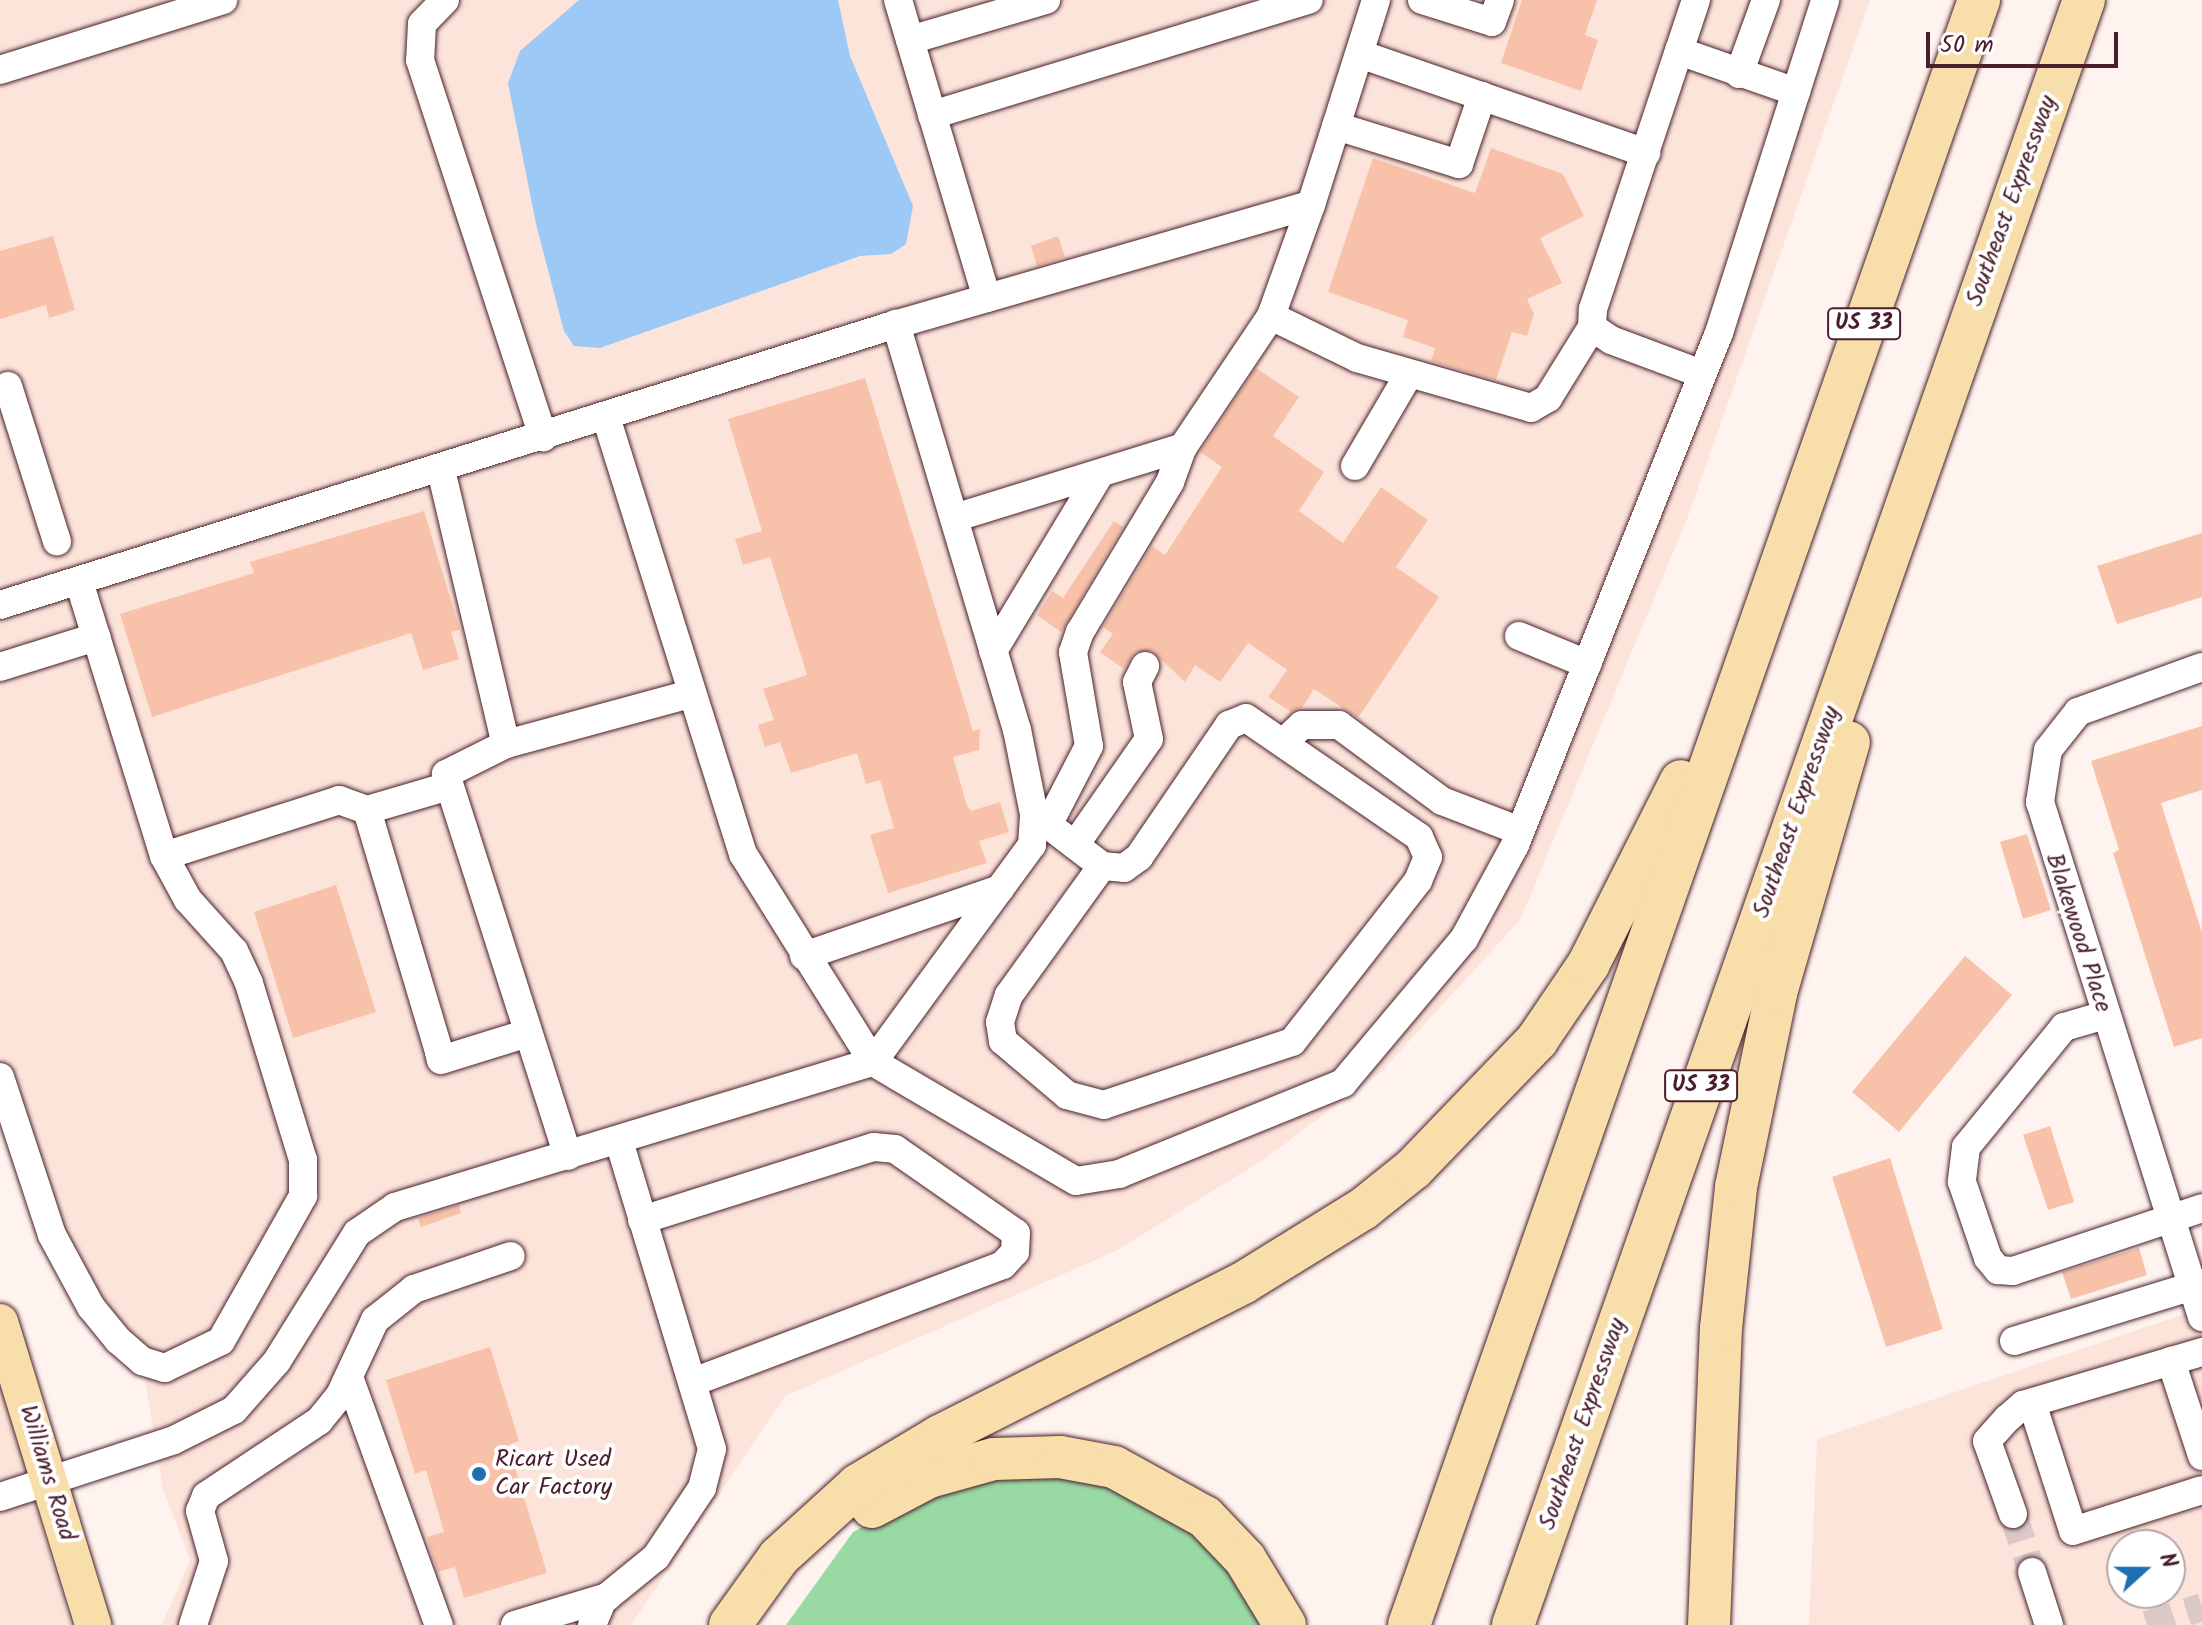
<!DOCTYPE html>
<style>
body{margin:0}
#map{position:relative;width:2202px;height:1625px;overflow:hidden;background:#fef3ee;font-family:Kalam,sans-serif}
div>[style]{position:absolute}
[style*='--x']{left:calc(var(--x)*1px);top:calc(var(--y)*1px);width:calc(var(--w)*1px);rotate:calc(var(--a)*1deg)}
.built>*{inset:0;background:#fce4da}
.green>*{inset:0;background:#99daa4}
.water>*{inset:0;background:#9cc9f6}
.building>*{inset:0;background:#f8c2aa}
.minor-tunnel>*{height:28px;margin-top:-14px;transform-origin:0;background:repeating-linear-gradient(90deg,#dac9c7 0 28px,transparent 0 42px)}
.roads{filter:drop-shadow(0 0 2px #4a1f2b) drop-shadow(0 0 2px #4a1f2b)}
.minor>*{height:28px;margin:-14px;padding:0 14px;transform-origin:14px;border-radius:14px;background:#fff}
.major>*{height:36px;margin:-18px;padding:0 18px;transform-origin:18px;border-radius:18px;background:#f8deab}
.highway>*{height:42px;margin:-21px;padding:0 21px;transform-origin:21px;border-radius:21px;background:#f8deab}
.dots>*{width:22px;height:22px;translate:-50% -50%;box-sizing:border-box;border:4px solid #fff;border-radius:50%}
span{translate:-50% -50%;white-space:nowrap;text-align:center;line-height:1.15;-webkit-text-stroke:8px #fff;paint-order:stroke}
.shield-label span{padding:2px 6px;background:#fff;border:2px solid;border-radius:6px;-webkit-text-stroke-width:0}
.shield-label{font-size:22px;color:#4a1f2b;font-weight:700}
.street-label{font-size:24px;color:#4a1f2b}
.poi-label{font-size:24px;color:#4a1f2b}
.left{translate:0 -50%;text-align:left}
.north{position:absolute;left:2106px;top:1529px;width:80px;height:80px;box-sizing:border-box;background:#fff;border:2px solid #b7a5aa;border-radius:50%;rotate:69deg;font-size:22px;font-weight:700;line-height:32px;text-align:center;color:#4a1f2b}
.north::after{content:'';display:block;margin:auto;width:28px;height:36px;background:#1f6fb2;clip-path:polygon(50% 0,100% 100%,50% 72%,0 100%)}
.scale{position:absolute;left:1926px;top:32px;width:192px;height:36px;box-sizing:border-box;border:4px solid #4a1f2b;border-top:0;padding-left:10px;font-size:24px;line-height:28px;white-space:nowrap;color:#4a1f2b;-webkit-text-stroke:6px #fff;paint-order:stroke}
</style>
<div id="map">
<div class="built">
<i style="clip-path:polygon(0 0,1870px 0,1687px 519px,1520px 920px,1382px 1071px,1266px 1158px,1116px 1251px,785px 1396px,631px 1625px,162px 1625px,190px 1560px,163px 1489px,142px 1362px,91px 1307px,0 1077px)"></i>
<i style="clip-path:polygon(evenodd,2202px 1308px,2202px 1625px,1809px 1625px,1817px 1439px,2202px 1308px,2122px 1545px,2170px 1545px,2170px 1593px,2122px 1593px,2122px 1545px)"></i>
<i style="clip-path:polygon(0 1322px,49px 1481px,0 1497px)"></i>
<i style="clip-path:polygon(31px 1491px,71px 1625px,0 1625px,0 1500px)"></i>
</div>
<div class="green">
<i style="clip-path:polygon(1031px 1471px,1110px 1481px,1199px 1531px,1270px 1625px,786px 1625px,853px 1532px,937px 1486px)"></i>
</div>
<div class="water">
<i style="clip-path:polygon(579px 0,838px 0,850px 56px,913px 206px,906px 244px,891px 254px,860px 256px,600px 348px,574px 346px,564px 331px,536px 224px,508px 83px,520px 51px)"></i>
</div>
<div class="building">
<i style="clip-path:polygon(1522px 0,1597px 0,1585px 35px,1598px 40px,1581px 91px,1501px 63px)"></i>
<i style="clip-path:polygon(1491px 148px,1563px 174px,1584px 216px,1540px 238px,1562px 283px,1527px 299px,1534px 314px,1527px 336px,1512px 332px,1496px 380px,1431px 361px,1435px 348px,1403px 337px,1408px 320px,1328px 292px,1373px 158px,1475px 193px)"></i>
<i style="clip-path:polygon(53px 236px,75px 310px,49px 318px,46px 305px,0 319px,0 251px)"></i>
<i style="clip-path:polygon(1058px 236px,1065px 257px,1037px 266px,1031px 246px)"></i>
<i style="clip-path:polygon(1256px 368px,1299px 397px,1273px 436px,1324px 472px,1299px 511px,1343px 543px,1381px 487px,1428px 520px,1396px 567px,1439px 597px,1358px 718px,1314px 689px,1302px 708px,1291px 712px,1268px 697px,1287px 670px,1248px 643px,1220px 682px,1195px 665px,1185px 682px,1152px 651px,1135px 652px,1124px 669px,1100px 652px,1113px 634px,1103px 627px,1152px 546px,1165px 555px,1222px 467px,1200px 452px)"></i>
<i style="clip-path:polygon(865px 378px,973px 731px,980px 729px,979px 750px,953px 757px,967px 806px,971px 811px,1000px 802px,1009px 832px,979px 841px,987px 863px,888px 893px,870px 835px,894px 828px,880px 780px,866px 784px,857px 753px,791px 773px,780px 742px,765px 747px,758px 725px,774px 720px,763px 689px,807px 675px,770px 557px,743px 565px,735px 539px,762px 531px,728px 419px)"></i>
<i style="clip-path:polygon(424px 511px,460px 630px,451px 632px,459px 659px,423px 670px,411px 633px,152px 717px,120px 614px,254px 573px,250px 562px)"></i>
<i style="clip-path:polygon(1114px 521px,1123px 527px,1061px 632px,1037px 615px,1052px 591px,1063px 598px)"></i>
<i style="clip-path:polygon(2202px 533px,2202px 597px,2117px 624px,2097px 566px)"></i>
<i style="clip-path:polygon(2202px 726px,2202px 790px,2161px 803px,2202px 933px,2202px 1038px,2174px 1047px,2113px 853px,2119px 850px,2091px 761px)"></i>
<i style="clip-path:polygon(2027px 834px,2051px 910px,2023px 919px,2000px 842px)"></i>
<i style="clip-path:polygon(336px 885px,376px 1012px,293px 1038px,254px 912px)"></i>
<i style="clip-path:polygon(1965px 956px,2012px 995px,1899px 1132px,1852px 1092px)"></i>
<i style="clip-path:polygon(2050px 1126px,2074px 1202px,2048px 1210px,2023px 1135px)"></i>
<i style="clip-path:polygon(1890px 1158px,1943px 1329px,1886px 1347px,1832px 1177px)"></i>
<i style="clip-path:polygon(459px 1205px,461px 1213px,421px 1227px,418px 1218px)"></i>
<i style="clip-path:polygon(2139px 1248px,2147px 1275px,2071px 1299px,2062px 1272px)"></i>
<i style="clip-path:polygon(490px 1347px,519px 1441px,508px 1445px,547px 1573px,464px 1598px,455px 1567px,438px 1572px,433px 1558px,427px 1537px,444px 1532px,426px 1470px,415px 1474px,386px 1380px)"></i>
</div>
<div class="minor-tunnel">
<i style="--x:2013;--y:1514;--w:61;--a:71.9"></i>
<i style="--x:2147;--y:1625;--w:58;--a:-18.1"></i>
</div>
<div class="roads">
<div class="minor">
<i style="--x:445;--y:0;--w:33;--a:134"></i>
<i style="--x:422;--y:24;--w:36;--a:93"></i>
<i style="--x:420;--y:60;--w:397;--a:71.9"></i>
<i style="--x:898;--y:0;--w:311;--a:73.4"></i>
<i style="--x:1422;--y:0;--w:73;--a:17.4"></i>
<i style="--x:1492;--y:22;--w:23;--a:-70"></i>
<i style="--x:910;--y:40;--w:142;--a:-16.4"></i>
<i style="--x:1679;--y:51;--w:54;--a:-71.6"></i>
<i style="--x:1360;--y:54;--w:303;--a:19.1"></i>
<i style="--x:0;--y:70;--w:234;--a:-17.4"></i>
<i style="--x:1739;--y:74;--w:79;--a:-70"></i>
<i style="--x:932;--y:115;--w:394;--a:-17"></i>
<i style="--x:1336;--y:126;--w:129;--a:17.2"></i>
<i style="--x:1459;--y:164;--w:72;--a:-71.3"></i>
<i style="--x:1271;--y:316;--w:96;--a:26"></i>
<i style="--x:1357;--y:358;--w:181;--a:16"></i>
<i style="--x:1531;--y:408;--w:20;--a:-30"></i>
<i style="--x:1548;--y:398;--w:84;--a:-58.2"></i>
<i style="--x:1702;--y:374;--w:97;--a:-159.5"></i>
<i style="--x:1611;--y:340;--w:23;--a:-146"></i>
<i style="--x:1592;--y:327;--w:18;--a:-87"></i>
<i style="--x:1593;--y:309;--w:272;--a:-71.6"></i>
<i style="--x:1679;--y:51;--w:124;--a:19.3"></i>
<i style="--x:8;--y:386;--w:163;--a:72.5"></i>
<i style="--x:606;--y:417;--w:458;--a:72.6"></i>
<i style="--x:743;--y:854;--w:245;--a:58"></i>
<i style="--x:873;--y:1062;--w:269;--a:-53.8"></i>
<i style="--x:1032;--y:845;--w:31;--a:-86"></i>
<i style="--x:1034;--y:814;--w:86;--a:-101.4"></i>
<i style="--x:1017;--y:730;--w:424;--a:-106.6"></i>
<i style="--x:1355;--y:466;--w:107;--a:-59.6"></i>
<i style="--x:441;--y:470;--w:282;--a:76.7"></i>
<i style="--x:506;--y:744;--w:67;--a:153.4"></i>
<i style="--x:446;--y:774;--w:401;--a:72.3"></i>
<i style="--x:954;--y:518;--w:240;--a:-17.2"></i>
<i style="--x:1183;--y:447;--w:158;--a:-56.1"></i>
<i style="--x:1271;--y:316;--w:118;--a:-70.2"></i>
<i style="--x:0;--y:605;--w:930;--a:-17.4"></i>
<i style="--x:887;--y:327;--w:441;--a:-16.1"></i>
<i style="--x:1311;--y:205;--w:215;--a:-72.4"></i>
<i style="--x:1519;--y:636;--w:74;--a:22.4"></i>
<i style="--x:993;--y:651;--w:203;--a:-58.9"></i>
<i style="--x:0;--y:667;--w:101;--a:-17.4"></i>
<i style="--x:2202;--y:667;--w:132;--a:160.1"></i>
<i style="--x:2078;--y:712;--w:48;--a:128.3"></i>
<i style="--x:2048;--y:750;--w:53;--a:98.7"></i>
<i style="--x:2040;--y:802;--w:540;--a:72.54"></i>
<i style="--x:1285;--y:741;--w:23;--a:-43"></i>
<i style="--x:1302;--y:725;--w:37;--a:0"></i>
<i style="--x:1339;--y:725;--w:128;--a:36.4"></i>
<i style="--x:1442;--y:801;--w:84;--a:21"></i>
<i style="--x:506;--y:744;--w:191;--a:-15.2"></i>
<i style="--x:449;--y:786;--w:85;--a:163.7"></i>
<i style="--x:367;--y:810;--w:252;--a:73.4"></i>
<i style="--x:439;--y:1052;--w:8;--a:76"></i>
<i style="--x:441;--y:1060;--w:91;--a:-17.2"></i>
<i style="--x:1034;--y:814;--w:86;--a:37.4"></i>
<i style="--x:1102;--y:866;--w:22;--a:5"></i>
<i style="--x:1124;--y:868;--w:19;--a:-36"></i>
<i style="--x:1139;--y:857;--w:160;--a:-55.7"></i>
<i style="--x:1229;--y:725;--w:18;--a:-22"></i>
<i style="--x:1246;--y:718;--w:210;--a:34.5"></i>
<i style="--x:1419;--y:837;--w:22;--a:66"></i>
<i style="--x:1428;--y:857;--w:26;--a:113"></i>
<i style="--x:1418;--y:881;--w:204;--a:128"></i>
<i style="--x:1292;--y:1042;--w:198;--a:161.5"></i>
<i style="--x:1104;--y:1105;--w:38;--a:-165"></i>
<i style="--x:1067;--y:1095;--w:84;--a:-139.8"></i>
<i style="--x:1003;--y:1041;--w:19;--a:-99"></i>
<i style="--x:1000;--y:1022;--w:28;--a:-72"></i>
<i style="--x:1009;--y:995;--w:159;--a:-54.2"></i>
<i style="--x:1048;--y:825;--w:89;--a:-62.6"></i>
<i style="--x:1089;--y:746;--w:95;--a:-99.7"></i>
<i style="--x:1073;--y:652;--w:21;--a:-71"></i>
<i style="--x:1080;--y:632;--w:175;--a:-59"></i>
<i style="--x:1170;--y:482;--w:37;--a:-70"></i>
<i style="--x:1075;--y:845;--w:129;--a:-55.1"></i>
<i style="--x:1149;--y:739;--w:58;--a:-101.9"></i>
<i style="--x:1137;--y:682;--w:18;--a:-63"></i>
<i style="--x:164;--y:856;--w:184;--a:-17.7"></i>
<i style="--x:339;--y:800;--w:30;--a:20"></i>
<i style="--x:804;--y:956;--w:207;--a:-18.9"></i>
<i style="--x:2105;--y:1015;--w:43;--a:163.7"></i>
<i style="--x:2064;--y:1027;--w:155;--a:129.2"></i>
<i style="--x:1966;--y:1147;--w:35;--a:97"></i>
<i style="--x:1962;--y:1182;--w:80;--a:71.1"></i>
<i style="--x:1988;--y:1258;--w:16;--a:50"></i>
<i style="--x:1998;--y:1270;--w:15;--a:4"></i>
<i style="--x:2013;--y:1271;--w:199;--a:-18.4"></i>
<i style="--x:0;--y:1077;--w:166;--a:71.8"></i>
<i style="--x:52;--y:1235;--w:82;--a:61.6"></i>
<i style="--x:91;--y:1307;--w:43;--a:50.7"></i>
<i style="--x:118;--y:1340;--w:32;--a:41"></i>
<i style="--x:142;--y:1361;--w:24;--a:17"></i>
<i style="--x:165;--y:1368;--w:62;--a:-25.7"></i>
<i style="--x:221;--y:1341;--w:167;--a:-60.5"></i>
<i style="--x:303;--y:1196;--w:36;--a:-90"></i>
<i style="--x:303;--y:1160;--w:185;--a:-107"></i>
<i style="--x:249;--y:983;--w:35;--a:-115"></i>
<i style="--x:234;--y:951;--w:69;--a:-132"></i>
<i style="--x:188;--y:900;--w:50;--a:-118.6"></i>
<i style="--x:164;--y:856;--w:285;--a:-107.2"></i>
<i style="--x:642;--y:1220;--w:243;--a:-17.5"></i>
<i style="--x:874;--y:1147;--w:21;--a:5"></i>
<i style="--x:895;--y:1149;--w:147;--a:34.8"></i>
<i style="--x:1016;--y:1233;--w:19;--a:93"></i>
<i style="--x:1015;--y:1252;--w:18;--a:133"></i>
<i style="--x:1003;--y:1265;--w:328;--a:159.3"></i>
<i style="--x:2014;--y:1341;--w:197;--a:-17.1"></i>
<i style="--x:2171;--y:1361;--w:100;--a:71.9"></i>
<i style="--x:349;--y:1377;--w:264;--a:70.1"></i>
<i style="--x:2032;--y:1403;--w:134;--a:72.2"></i>
<i style="--x:2073;--y:1531;--w:135;--a:-17.6"></i>
<i style="--x:0;--y:1497;--w:183;--a:-18.1"></i>
<i style="--x:174;--y:1440;--w:67;--a:-26.6"></i>
<i style="--x:234;--y:1410;--w:65;--a:-48.7"></i>
<i style="--x:277;--y:1361;--w:151;--a:-58"></i>
<i style="--x:357;--y:1233;--w:46;--a:-34.4"></i>
<i style="--x:395;--y:1207;--w:500;--a:-16.9"></i>
<i style="--x:873;--y:1062;--w:235;--a:30.4"></i>
<i style="--x:1076;--y:1181;--w:44;--a:-9.2"></i>
<i style="--x:1119;--y:1174;--w:242;--a:-22.1"></i>
<i style="--x:1343;--y:1083;--w:188;--a:-50"></i>
<i style="--x:1464;--y:939;--w:107;--a:-61.5"></i>
<i style="--x:1515;--y:845;--w:551;--a:-68.28"></i>
<i style="--x:1719;--y:333;--w:349;--a:-72.3"></i>
<i style="--x:2013;--y:1514;--w:77;--a:-109.6"></i>
<i style="--x:1987;--y:1441;--w:31;--a:-48"></i>
<i style="--x:2008;--y:1418;--w:20;--a:-41"></i>
<i style="--x:2023;--y:1405;--w:187;--a:-16.5"></i>
<i style="--x:2032;--y:1572;--w:56;--a:72.2"></i>
<i style="--x:193;--y:1625;--w:67;--a:-71.8"></i>
<i style="--x:214;--y:1561;--w:52;--a:-105.6"></i>
<i style="--x:200;--y:1511;--w:16;--a:-68"></i>
<i style="--x:206;--y:1496;--w:136;--a:-33.6"></i>
<i style="--x:319;--y:1421;--w:33;--a:-51"></i>
<i style="--x:340;--y:1395;--w:83;--a:-65"></i>
<i style="--x:375;--y:1320;--w:50;--a:-38.5"></i>
<i style="--x:414;--y:1289;--w:102;--a:-18.8"></i>
<i style="--x:515;--y:1625;--w:96;--a:-16.9"></i>
<i style="--x:592;--y:1625;--w:26;--a:-67"></i>
<i style="--x:602;--y:1601;--w:70;--a:-39.2"></i>
<i style="--x:656;--y:1557;--w:83;--a:-56.3"></i>
<i style="--x:702;--y:1488;--w:40;--a:-75.6"></i>
<i style="--x:712;--y:1449;--w:323;--a:-106.8"></i>
</div>
<div class="major">
<i style="--x:0;--y:1322;--w:317;--a:72.9"></i>
</div>
<div class="highway">
<i style="--x:872;--y:1507;--w:64;--a:-27.8"></i>
<i style="--x:929;--y:1477;--w:67;--a:-15.5"></i>
<i style="--x:994;--y:1459;--w:66;--a:-1.7"></i>
<i style="--x:1060;--y:1457;--w:55;--a:10.5"></i>
<i style="--x:1114;--y:1467;--w:104;--a:28.8"></i>
<i style="--x:1205;--y:1517;--w:58;--a:46.4"></i>
<i style="--x:1245;--y:1559;--w:77;--a:58.8"></i>
<i style="--x:730;--y:1625;--w:84;--a:-54.2"></i>
<i style="--x:779;--y:1557;--w:107;--a:-42.3"></i>
<i style="--x:858;--y:1485;--w:96;--a:-30.9"></i>
<i style="--x:940;--y:1436;--w:339;--a:-26.8"></i>
<i style="--x:1243;--y:1283;--w:141;--a:-31.7"></i>
<i style="--x:1363;--y:1209;--w:65;--a:-38.8"></i>
<i style="--x:1414;--y:1168;--w:178;--a:-46.1"></i>
<i style="--x:1537;--y:1040;--w:91;--a:-55.8"></i>
<i style="--x:1588;--y:965;--w:206;--a:-63.2"></i>
<i style="--x:1409;--y:1625;--w:1722;--a:-70.67"></i>
<i style="--x:1513;--y:1625;--w:1722;--a:-70.64"></i>
<i style="--x:1709;--y:1625;--w:297;--a:-87.7"></i>
<i style="--x:1721;--y:1328;--w:142;--a:-83.9"></i>
<i style="--x:1736;--y:1187;--w:198;--a:-78.3"></i>
<i style="--x:1776;--y:993;--w:261;--a:-73.8"></i>
</div>
</div>
<div class="dots">
<i style="left:479px;top:1474px;background:#1f6fb2"></i>
</div>
<div class="shield-label">
<span style="left:1864px;top:324px">US 33</span>
<span style="left:1701px;top:1086px">US 33</span>
</div>
<div class="street-label">
<span style="left:2012px;top:201px;rotate:-70deg">Southeast Expressway</span>
<span style="left:1797px;top:812px;rotate:-71deg">Southeast Expressway</span>
<span style="left:2078px;top:933px;rotate:72deg">Blakewood Place</span>
<span style="left:1583px;top:1424px;rotate:-71deg">Southeast Expressway</span>
<span style="left:47px;top:1473px;rotate:73deg">Williams Road</span>
</div>
<div class="poi-label">
<span class="left" style="left:495px;top:1474px">Ricart Used<br>Car Factory</span>
</div>
<div class="north">N</div>
<div class="scale">50 m</div>
</div>
